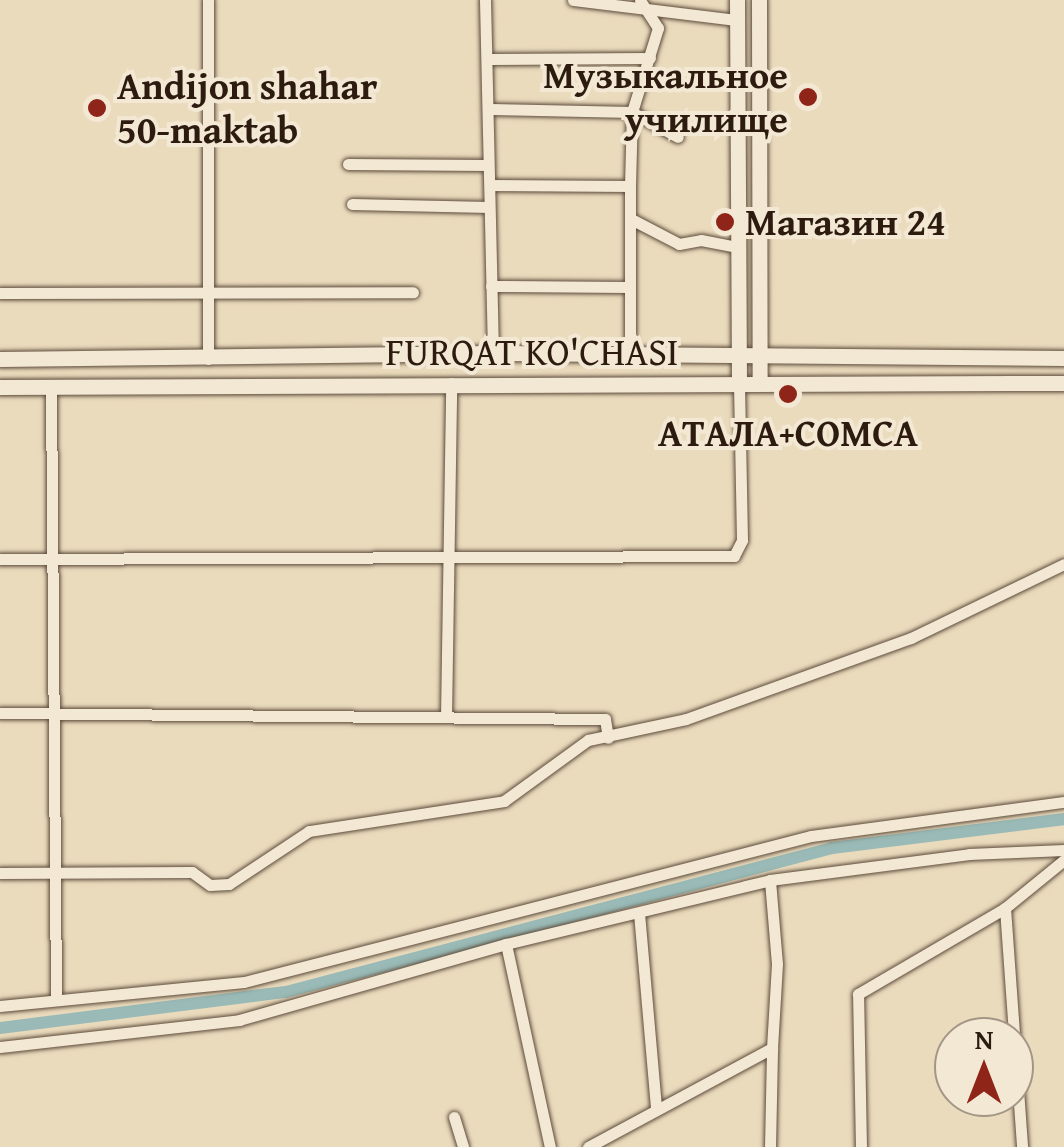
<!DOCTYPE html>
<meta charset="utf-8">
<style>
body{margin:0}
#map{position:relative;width:1064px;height:1147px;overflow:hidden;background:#ebdbbd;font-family:"Gentium Book Plus",serif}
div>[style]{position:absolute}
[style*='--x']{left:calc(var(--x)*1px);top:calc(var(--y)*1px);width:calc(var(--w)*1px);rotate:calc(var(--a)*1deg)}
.canal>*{height:12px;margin:-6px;padding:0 6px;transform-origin:6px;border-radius:6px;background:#99bab6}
.roads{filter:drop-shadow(0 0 2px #5c4b3b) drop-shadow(0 0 2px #5c4b3b)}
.street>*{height:11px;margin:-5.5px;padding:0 5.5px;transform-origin:5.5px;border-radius:5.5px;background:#f2e8d4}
.secondary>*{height:15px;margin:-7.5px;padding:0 7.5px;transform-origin:7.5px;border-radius:7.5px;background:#f2e8d4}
.dots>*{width:28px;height:28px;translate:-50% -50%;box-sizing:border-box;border:5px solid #f2e8d4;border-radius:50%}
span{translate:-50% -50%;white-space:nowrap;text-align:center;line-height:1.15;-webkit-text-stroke:8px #f2e8d4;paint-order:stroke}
.poi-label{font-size:38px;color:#2d1b10;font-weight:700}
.right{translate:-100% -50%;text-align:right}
.left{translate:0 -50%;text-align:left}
.street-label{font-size:38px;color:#2d1b10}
.north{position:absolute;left:934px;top:1017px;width:100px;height:100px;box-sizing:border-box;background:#f2e8d4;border:2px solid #a39686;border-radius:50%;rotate:0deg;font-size:28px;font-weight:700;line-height:40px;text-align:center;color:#2d1b10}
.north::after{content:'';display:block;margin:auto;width:35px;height:45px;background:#8f2418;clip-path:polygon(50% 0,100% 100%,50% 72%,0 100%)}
</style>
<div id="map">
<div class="canal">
<i style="--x:0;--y:1028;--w:288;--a:-7.2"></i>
<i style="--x:286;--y:992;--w:565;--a:-14.77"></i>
<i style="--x:832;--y:848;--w:234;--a:-7.1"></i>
</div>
<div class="roads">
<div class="street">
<i style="--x:208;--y:0;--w:359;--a:90"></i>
<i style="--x:485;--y:0;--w:353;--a:88.7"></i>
<i style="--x:573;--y:0;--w:165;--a:7"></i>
<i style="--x:490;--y:59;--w:160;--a:-0.4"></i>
<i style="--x:491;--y:109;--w:141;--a:1.2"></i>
<i style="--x:632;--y:112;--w:88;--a:-72.8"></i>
<i style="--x:658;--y:28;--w:33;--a:-123"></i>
<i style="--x:348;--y:164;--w:140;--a:0.4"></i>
<i style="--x:490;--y:185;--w:140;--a:0.4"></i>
<i style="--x:630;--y:186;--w:168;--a:90"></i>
<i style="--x:630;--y:186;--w:74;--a:-88.5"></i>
<i style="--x:632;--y:112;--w:52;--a:28.5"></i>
<i style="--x:352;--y:204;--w:137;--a:1.3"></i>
<i style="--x:631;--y:219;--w:54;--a:27.5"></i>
<i style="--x:679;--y:244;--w:22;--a:-10"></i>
<i style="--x:701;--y:240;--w:36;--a:11"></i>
<i style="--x:491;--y:286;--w:137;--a:0.4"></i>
<i style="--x:0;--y:293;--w:413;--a:-0.1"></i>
<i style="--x:51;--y:389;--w:611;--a:89.53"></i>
<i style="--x:0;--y:559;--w:734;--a:-0.23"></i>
<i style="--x:734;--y:556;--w:18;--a:-63"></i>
<i style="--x:742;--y:540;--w:157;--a:-91.1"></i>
<i style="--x:0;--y:713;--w:605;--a:0.57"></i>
<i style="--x:605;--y:719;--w:19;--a:81"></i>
<i style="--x:446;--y:717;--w:334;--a:-89.1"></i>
<i style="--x:0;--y:873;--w:192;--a:-0.3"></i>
<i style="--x:192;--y:872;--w:22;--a:36"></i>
<i style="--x:210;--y:885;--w:19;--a:-3"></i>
<i style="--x:229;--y:884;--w:96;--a:-33.5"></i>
<i style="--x:309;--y:831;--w:197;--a:-8.7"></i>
<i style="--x:504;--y:801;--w:104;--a:-36"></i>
<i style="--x:588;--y:740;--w:100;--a:-12.1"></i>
<i style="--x:686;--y:719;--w:239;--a:-19.8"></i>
<i style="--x:911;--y:638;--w:170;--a:-25.8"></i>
<i style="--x:1005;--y:908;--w:240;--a:85.9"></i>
<i style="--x:639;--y:913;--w:197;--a:85"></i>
<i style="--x:506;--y:944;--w:208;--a:77.8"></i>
<i style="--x:0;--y:1006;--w:245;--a:-5.6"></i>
<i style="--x:244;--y:982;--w:585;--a:-14.44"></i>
<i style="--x:811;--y:836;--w:255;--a:-7.7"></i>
<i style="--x:0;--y:1047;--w:241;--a:-6.4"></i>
<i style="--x:239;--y:1020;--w:278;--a:-15.9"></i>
<i style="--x:506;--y:944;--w:272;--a:-13.6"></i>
<i style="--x:770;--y:880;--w:201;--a:-7.4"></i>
<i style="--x:969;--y:854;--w:95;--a:-2.4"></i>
<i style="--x:454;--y:1117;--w:31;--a:73"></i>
<i style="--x:588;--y:1147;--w:209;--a:-28.3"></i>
<i style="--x:772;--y:1048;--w:84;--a:-86.6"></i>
<i style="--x:777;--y:964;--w:84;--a:-94.8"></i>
<i style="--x:770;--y:1147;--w:99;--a:-88.8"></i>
<i style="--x:861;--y:1147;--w:153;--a:-91.1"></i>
<i style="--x:858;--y:994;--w:170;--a:-30.3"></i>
<i style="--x:1005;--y:908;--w:76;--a:-39.1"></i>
</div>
<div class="secondary">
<i style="--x:737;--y:0;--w:383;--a:89.7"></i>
<i style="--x:759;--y:0;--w:382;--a:89.9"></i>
<i style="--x:0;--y:359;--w:493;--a:-0.7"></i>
<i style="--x:493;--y:353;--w:571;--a:0.5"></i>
<i style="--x:0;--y:387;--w:1064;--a:-0.22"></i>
</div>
</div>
<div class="dots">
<i style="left:808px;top:97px;background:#8f2418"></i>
<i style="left:97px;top:108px;background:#8f2418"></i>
<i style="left:725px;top:222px;background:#8f2418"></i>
<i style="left:788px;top:394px;background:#8f2418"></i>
</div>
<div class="poi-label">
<span class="right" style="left:788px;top:97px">Музыкальное<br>училище</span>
<span class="left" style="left:117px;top:108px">Andijon shahar<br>50-maktab</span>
<span class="left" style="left:745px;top:222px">Магазин 24</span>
<span style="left:788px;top:433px">АТАЛА+СОМСА</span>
</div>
<div class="street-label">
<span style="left:532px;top:352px">FURQAT KO'CHASI</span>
</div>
<div class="north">N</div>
</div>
